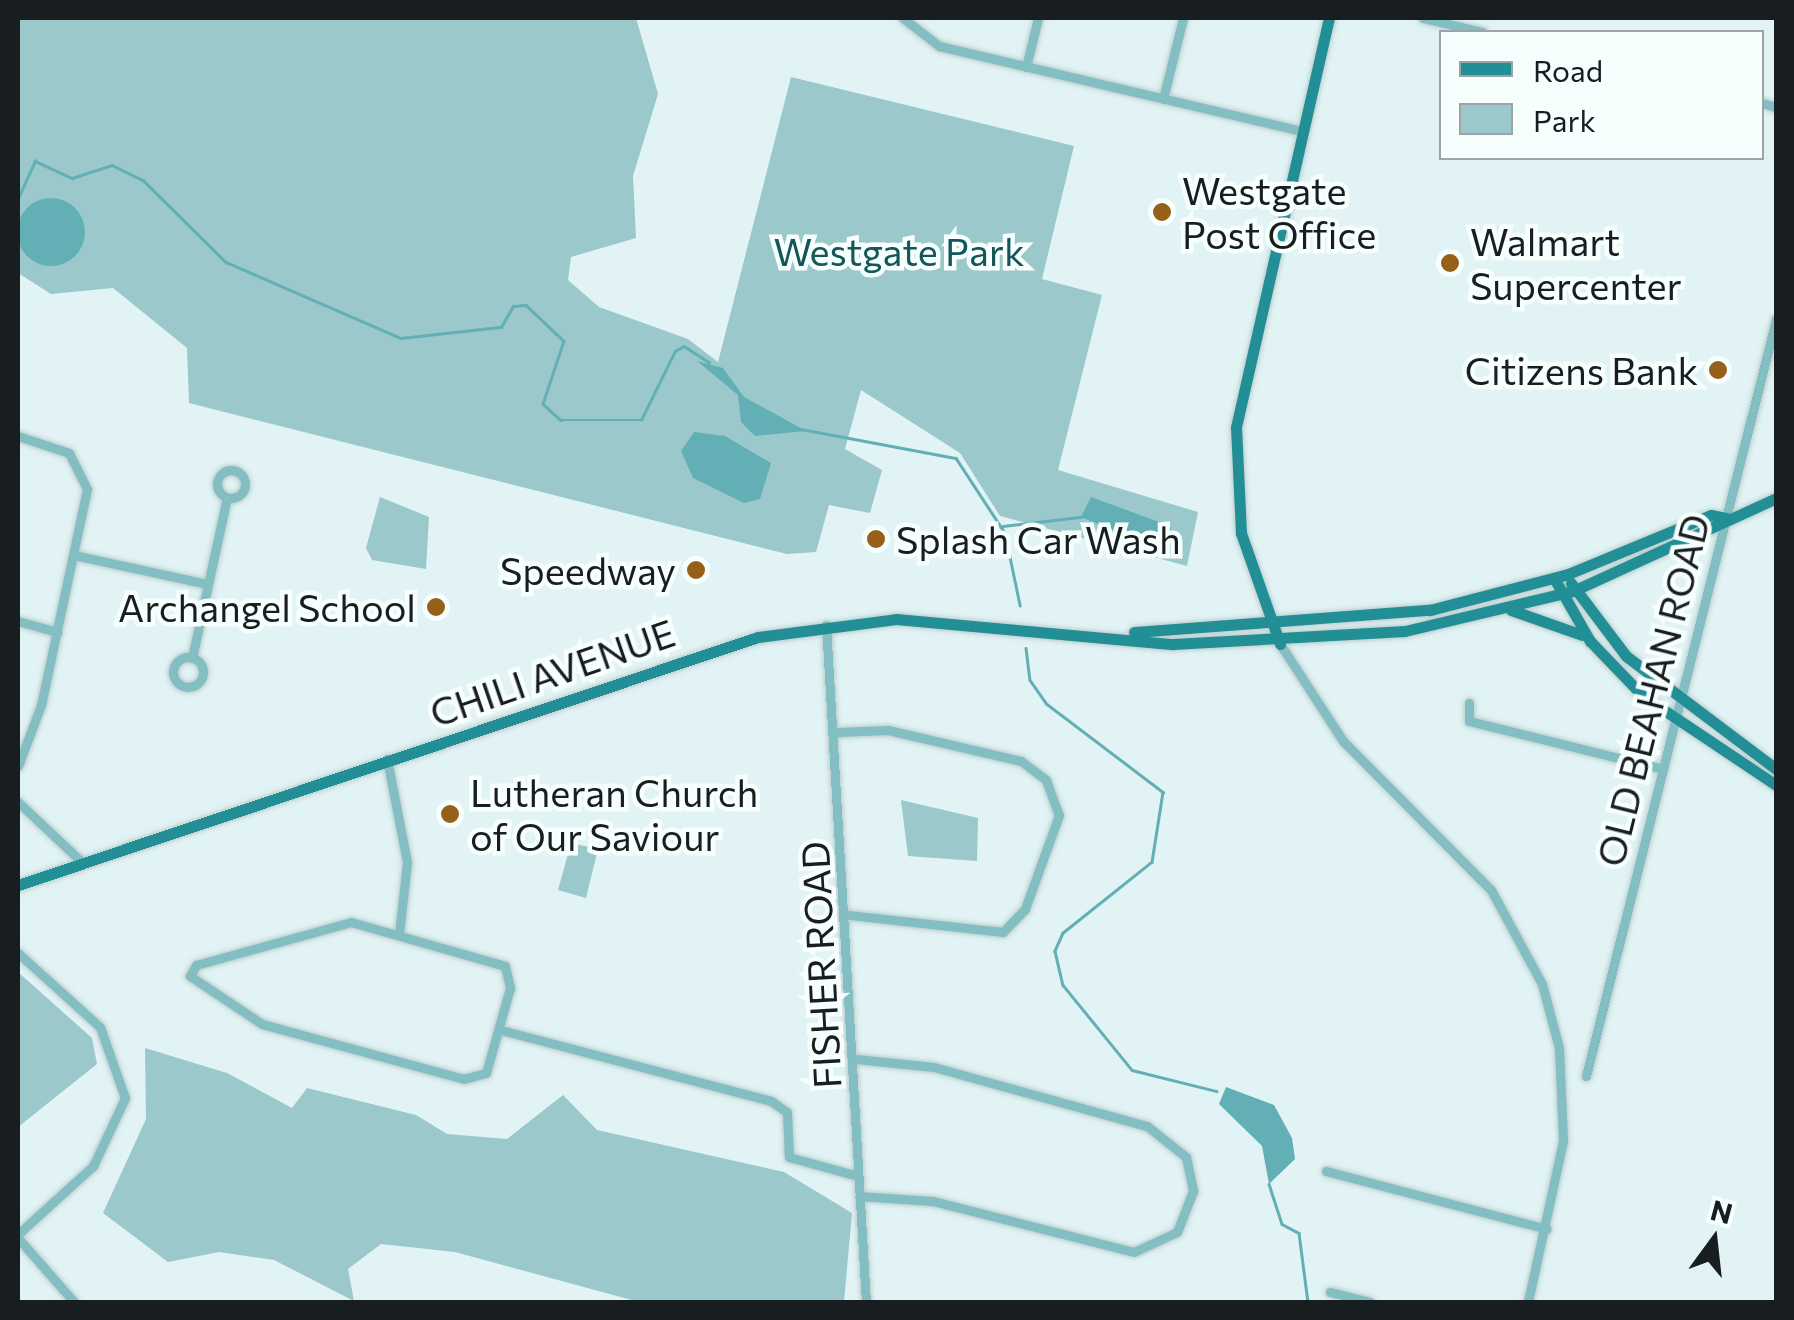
<!DOCTYPE html>
<style>
body{margin:0}
#map{position:relative;width:1794px;height:1320px;overflow:hidden;background:#e1f3f4;font-family:Commissioner,sans-serif}
div>[style]{position:absolute}
[style*='--x']{left:calc(var(--x)*1px);top:calc(var(--y)*1px);width:calc(var(--w)*1px);rotate:calc(var(--a)*1deg)}
.green>*{inset:0;background:#9bc8ca}
.water>*{inset:0;background:#62b0b5}
.round{border-radius:50%}
.stream>*{height:2.5px;margin:-1.25px;padding:0 1.25px;transform-origin:1.25px;border-radius:1.25px;background:#62b0b5}
.roads{filter:drop-shadow(0 0 2px #bdcdce) drop-shadow(0 0 2px #bdcdce)}
.minor>*{height:9px;margin:-4.5px;padding:0 4.5px;transform-origin:4.5px;border-radius:4.5px;background:#82bec2}
.minor>.ring{margin:-4.5px;padding:0;box-sizing:content-box;background:none;border:9px solid #82bec2;border-radius:50%}
.major>*{height:11px;margin:-5.5px;padding:0 5.5px;transform-origin:5.5px;border-radius:5.5px;background:#218f95}
.dots>*{width:28px;height:28px;translate:-50% -50%;box-sizing:border-box;border:5px solid #f7fefe;border-radius:50%}
span{translate:-50% -50%;white-space:nowrap;text-align:center;line-height:1.15;-webkit-text-stroke:9px #f7fefe;paint-order:stroke}
.poi-label{font-size:38px;color:#181e1f}
.left{translate:0 -50%;text-align:left}
.right{translate:-100% -50%;text-align:right}
.park-label{font-size:38px;color:#12565a}
.street-label{font-size:38px;color:#181e1f}
.frame{position:absolute;inset:0;border:20px solid #181e1f;pointer-events:none}
.legend{position:absolute;left:1439px;top:30px;width:325px;height:130px;box-sizing:border-box;background:#f7fefe;border:2px solid #9ea4a5;margin:0;padding:12px 18px;list-style:none;font-size:30px;color:#181e1f}
.legend li{display:flex;align-items:center;gap:20px;height:50px}
.legend b{width:50px;border:2px solid #9ea4a5}
.north{position:absolute;left:1664px;top:1190px;width:100px;height:100px;-webkit-text-stroke:8px #f7fefe;paint-order:stroke;rotate:15deg;font-size:28px;font-weight:700;line-height:40px;text-align:center;color:#181e1f}
.north::after{content:'';display:block;margin:auto;width:35px;height:45px;background:#181e1f;clip-path:polygon(50% 0,100% 100%,50% 72%,0 100%)}
</style>
<div id="map">
<div class="green">
<i style="clip-path:polygon(18px 18px,636px 18px,658px 94px,633px 176px,636px 238px,571px 257px,568px 280px,599px 307px,688px 339px,718px 362px,791px 77px,1074px 146px,1042px 279px,1102px 295px,1058px 470px,1198px 512px,1187px 566px,1000px 516px,960px 453px,861px 390px,845px 449px,882px 470px,870px 513px,829px 505px,816px 552px,787px 554px,189px 403px,187px 348px,113px 288px,51px 294px,18px 273px)"></i>
<i style="clip-path:polygon(380px 497px,429px 517px,426px 569px,372px 560px,366px 548px)"></i>
<i style="clip-path:polygon(901px 800px,978px 818px,977px 861px,908px 856px)"></i>
<i style="clip-path:polygon(571px 843px,598px 849px,586px 898px,558px 890px)"></i>
<i style="clip-path:polygon(18px 972px,92px 1038px,97px 1064px,18px 1127px)"></i>
<i style="clip-path:polygon(145px 1048px,227px 1073px,292px 1108px,307px 1088px,416px 1115px,447px 1134px,507px 1139px,563px 1095px,597px 1130px,784px 1172px,852px 1213px,844px 1302px,639px 1302px,455px 1252px,381px 1244px,348px 1269px,354px 1301px,274px 1260px,219px 1252px,168px 1262px,103px 1213px,146px 1119px)"></i>
</div>
<div class="water">
<i class="round" style="left:17px;top:198px;width:68px;height:68px"></i>
<i style="clip-path:polygon(697px 361px,723px 368px,744px 397px,806px 431px,755px 436px,741px 422px,738px 395px)"></i>
<i style="clip-path:polygon(694px 432px,725px 436px,771px 463px,760px 499px,744px 503px,693px 478px,681px 451px)"></i>
<i style="clip-path:polygon(1091px 497px,1170px 526px,1181px 558px,1081px 517px)"></i>
<i style="clip-path:polygon(1226px 1087px,1274px 1105px,1292px 1138px,1295px 1159px,1269px 1184px,1262px 1146px,1219px 1104px)"></i>
</div>
<div class="stream">
<i style="--x:18;--y:198;--w:41;--a:-65.3"></i>
<i style="--x:35;--y:161;--w:41;--a:24.7"></i>
<i style="--x:72;--y:178;--w:42;--a:-18"></i>
<i style="--x:112;--y:165;--w:34;--a:26"></i>
<i style="--x:143;--y:180;--w:117;--a:44.7"></i>
<i style="--x:226;--y:262;--w:191;--a:23.5"></i>
<i style="--x:401;--y:338;--w:101;--a:-6.3"></i>
<i style="--x:501;--y:327;--w:24;--a:-60"></i>
<i style="--x:513;--y:306;--w:13;--a:-4"></i>
<i style="--x:526;--y:305;--w:52;--a:43.5"></i>
<i style="--x:564;--y:341;--w:66;--a:108.4"></i>
<i style="--x:543;--y:404;--w:24;--a:42"></i>
<i style="--x:561;--y:420;--w:80;--a:0"></i>
<i style="--x:641;--y:420;--w:77;--a:-63.8"></i>
<i style="--x:675;--y:351;--w:10;--a:-29"></i>
<i style="--x:684;--y:346;--w:30;--a:33"></i>
<i style="--x:801;--y:429;--w:158;--a:10.6"></i>
<i style="--x:956;--y:458;--w:90;--a:56.8"></i>
<i style="--x:1005;--y:533;--w:74;--a:78.2"></i>
<i style="--x:1003;--y:526;--w:79;--a:-6.6"></i>
<i style="--x:1026;--y:648;--w:32;--a:83"></i>
<i style="--x:1030;--y:680;--w:29;--a:55"></i>
<i style="--x:1047;--y:704;--w:146;--a:37.2"></i>
<i style="--x:1163;--y:792;--w:71;--a:98.9"></i>
<i style="--x:1152;--y:862;--w:114;--a:141.4"></i>
<i style="--x:1063;--y:933;--w:20;--a:114"></i>
<i style="--x:1055;--y:951;--w:35;--a:77"></i>
<i style="--x:1063;--y:985;--w:109;--a:50.9"></i>
<i style="--x:1132;--y:1070;--w:87;--a:14"></i>
<i style="--x:1269;--y:1184;--w:42;--a:72"></i>
<i style="--x:1282;--y:1224;--w:19;--a:28"></i>
<i style="--x:1299;--y:1233;--w:70;--a:82.6"></i>
</div>
<div class="roads">
<div class="minor">
<i style="--x:903;--y:18;--w:46;--a:37.9"></i>
<i style="--x:939;--y:46;--w:371;--a:13.2"></i>
<i style="--x:1423;--y:18;--w:61;--a:13.3"></i>
<i style="--x:1026;--y:67;--w:50;--a:-76.2"></i>
<i style="--x:1163;--y:99;--w:83;--a:-76.1"></i>
<i style="--x:1762;--y:103;--w:15;--a:16"></i>
<i style="--x:18;--y:436;--w:54;--a:18.4"></i>
<i style="--x:69;--y:453;--w:40;--a:63.4"></i>
<i style="--x:87;--y:489;--w:221;--a:102"></i>
<i style="--x:41;--y:705;--w:65;--a:110.7"></i>
<i class="ring" style="left:217px;top:470px;width:19px;height:19px"></i>
<i style="--x:74;--y:555;--w:136;--a:12.3"></i>
<i style="--x:18;--y:621;--w:41;--a:15.8"></i>
<i style="--x:826;--y:625;--w:678;--a:86.62"></i>
<i style="--x:1280;--y:644;--w:116;--a:57"></i>
<i style="--x:1343;--y:741;--w:210;--a:45.2"></i>
<i style="--x:1491;--y:890;--w:107;--a:61.5"></i>
<i style="--x:1542;--y:984;--w:66;--a:75.1"></i>
<i style="--x:1559;--y:1048;--w:93;--a:87.5"></i>
<i style="--x:1563;--y:1141;--w:165;--a:102.3"></i>
<i class="ring" style="left:173px;top:657px;width:21px;height:21px"></i>
<i style="--x:192;--y:658;--w:164;--a:-77.7"></i>
<i style="--x:1469;--y:703;--w:18;--a:90"></i>
<i style="--x:1469;--y:721;--w:200;--a:13.9"></i>
<i style="--x:838;--y:732;--w:50;--a:-2.3"></i>
<i style="--x:888;--y:730;--w:137;--a:13.1"></i>
<i style="--x:1021;--y:761;--w:31;--a:37"></i>
<i style="--x:1046;--y:780;--w:37;--a:70"></i>
<i style="--x:1059;--y:815;--w:100;--a:109.9"></i>
<i style="--x:1025;--y:909;--w:32;--a:134"></i>
<i style="--x:1003;--y:932;--w:156;--a:-173.7"></i>
<i style="--x:387;--y:759;--w:105;--a:79"></i>
<i style="--x:407;--y:862;--w:72;--a:96.3"></i>
<i style="--x:18;--y:802;--w:89;--a:43.2"></i>
<i style="--x:351;--y:922;--w:160;--a:15.9"></i>
<i style="--x:505;--y:966;--w:23;--a:77"></i>
<i style="--x:510;--y:988;--w:88;--a:105.8"></i>
<i style="--x:486;--y:1073;--w:23;--a:165"></i>
<i style="--x:464;--y:1079;--w:209;--a:-164.8"></i>
<i style="--x:262;--y:1024;--w:87;--a:-146.3"></i>
<i style="--x:190;--y:976;--w:13;--a:-61"></i>
<i style="--x:196;--y:965;--w:161;--a:-15.5"></i>
<i style="--x:18;--y:953;--w:110;--a:42.1"></i>
<i style="--x:100;--y:1027;--w:75;--a:70.6"></i>
<i style="--x:125;--y:1098;--w:75;--a:115.2"></i>
<i style="--x:93;--y:1166;--w:101;--a:137.8"></i>
<i style="--x:501;--y:1030;--w:279;--a:14.7"></i>
<i style="--x:771;--y:1101;--w:19;--a:35"></i>
<i style="--x:787;--y:1112;--w:45;--a:87.5"></i>
<i style="--x:789;--y:1157;--w:72;--a:15.4"></i>
<i style="--x:856;--y:1059;--w:78;--a:5.9"></i>
<i style="--x:934;--y:1067;--w:221;--a:15.5"></i>
<i style="--x:1147;--y:1126;--w:50;--a:38.5"></i>
<i style="--x:1186;--y:1157;--w:35;--a:78"></i>
<i style="--x:1193;--y:1191;--w:44;--a:111.3"></i>
<i style="--x:1177;--y:1232;--w:47;--a:155.1"></i>
<i style="--x:1134;--y:1252;--w:208;--a:-165.8"></i>
<i style="--x:932;--y:1201;--w:73;--a:-176.1"></i>
<i style="--x:1586;--y:1076;--w:780;--a:-75.91"></i>
<i style="--x:1326;--y:1171;--w:228;--a:14.7"></i>
<i style="--x:18;--y:1238;--w:85;--a:48.8"></i>
<i style="--x:1330;--y:1292;--w:41;--a:14"></i>
</div>
<div class="major">
<i style="--x:1554;--y:578;--w:73;--a:60.3"></i>
<i style="--x:1590;--y:641;--w:76;--a:46.1"></i>
<i style="--x:1643;--y:696;--w:160;--a:33.8"></i>
<i style="--x:1571;--y:583;--w:91;--a:53"></i>
<i style="--x:1626;--y:656;--w:188;--a:37"></i>
<i style="--x:1511;--y:610;--w:75;--a:19.4"></i>
<i style="--x:1134;--y:632;--w:297;--a:-4.3"></i>
<i style="--x:1430;--y:610;--w:143;--a:-14.6"></i>
<i style="--x:1568;--y:574;--w:155;--a:-22.4"></i>
<i style="--x:1711;--y:515;--w:16;--a:11"></i>
<i style="--x:1280;--y:644;--w:118;--a:-109.4"></i>
<i style="--x:1241;--y:533;--w:106;--a:-92.7"></i>
<i style="--x:1236;--y:427;--w:419;--a:-77.2"></i>
<i style="--x:18;--y:885;--w:780;--a:-18.53"></i>
<i style="--x:758;--y:637;--w:139;--a:-7.4"></i>
<i style="--x:896;--y:619;--w:278;--a:5.2"></i>
<i style="--x:1173;--y:644;--w:232;--a:-3.2"></i>
<i style="--x:1405;--y:631;--w:173;--a:-13.4"></i>
<i style="--x:1573;--y:591;--w:223;--a:-24.6"></i>
</div>
</div>
<div class="dots">
<i style="left:1162px;top:212px;background:#966018"></i>
<i style="left:1450px;top:263px;background:#966018"></i>
<i style="left:1718px;top:370px;background:#966018"></i>
<i style="left:876px;top:539px;background:#966018"></i>
<i style="left:696px;top:570px;background:#966018"></i>
<i style="left:436px;top:607px;background:#966018"></i>
<i style="left:450px;top:814px;background:#966018"></i>
</div>
<div class="poi-label">
<span class="left" style="left:1182px;top:212px">Westgate<br>Post Office</span>
<span class="left" style="left:1470px;top:263px">Walmart<br>Supercenter</span>
<span class="right" style="left:1698px;top:370px">Citizens Bank</span>
<span class="left" style="left:896px;top:539px">Splash Car Wash</span>
<span class="right" style="left:676px;top:570px">Speedway</span>
<span class="right" style="left:416px;top:607px">Archangel School</span>
<span class="left" style="left:470px;top:814px">Lutheran Church<br>of Our Saviour</span>
</div>
<div class="park-label">
<span style="left:899px;top:251px">Westgate Park</span>
</div>
<div class="street-label">
<span style="left:552px;top:672px;rotate:-19deg">CHILI AVENUE</span>
<span style="left:1652px;top:690px;rotate:-76deg">OLD BEAHAN ROAD</span>
<span style="left:820px;top:965px;rotate:-93deg">FISHER ROAD</span>
</div>
<div class="frame"></div>
<ul class="legend">
<li><b style="height:12px;background:#218f95"></b>Road</li>
<li><b style="height:28px;background:#9bc8ca"></b>Park</li>
</ul>
<div class="north">N</div>
</div>
